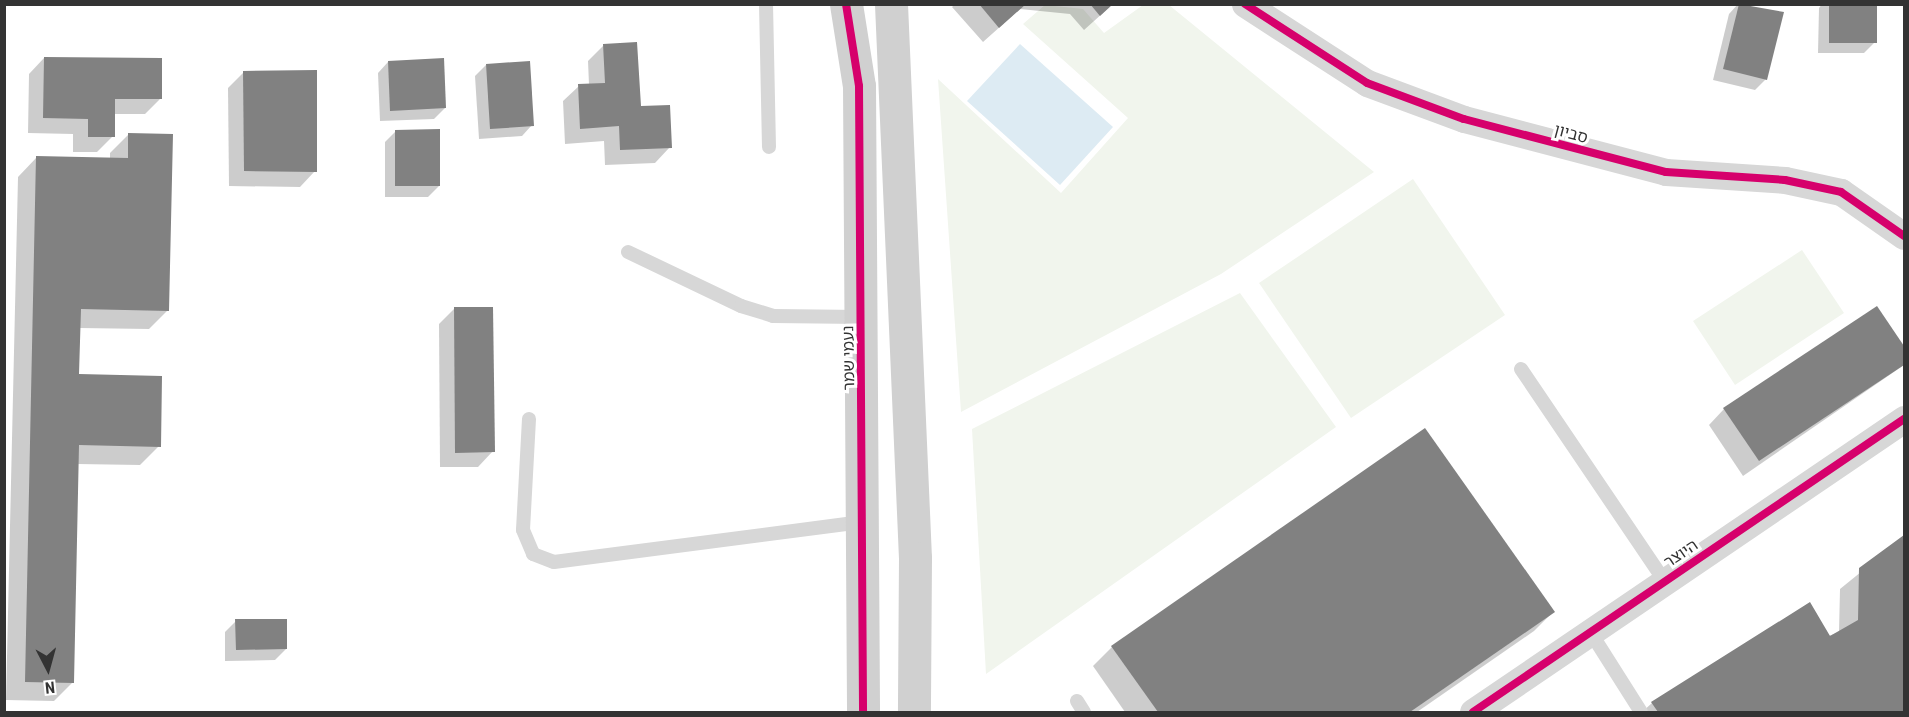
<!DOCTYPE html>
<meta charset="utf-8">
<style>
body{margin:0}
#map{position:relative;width:1909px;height:717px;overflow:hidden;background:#fff;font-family:"Roboto Condensed","Noto Sans Hebrew",sans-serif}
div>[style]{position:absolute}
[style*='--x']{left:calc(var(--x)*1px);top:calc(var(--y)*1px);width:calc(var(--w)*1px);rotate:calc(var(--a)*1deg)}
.green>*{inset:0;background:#f1f5ed}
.water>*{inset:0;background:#ddebf3}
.shadow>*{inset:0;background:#0003}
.building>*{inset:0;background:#818181}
.lane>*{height:14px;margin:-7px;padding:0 7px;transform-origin:7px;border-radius:7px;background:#d7d7d7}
.street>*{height:27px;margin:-13.5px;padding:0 13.5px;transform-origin:13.5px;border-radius:13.5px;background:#d7d7d7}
.secondary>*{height:33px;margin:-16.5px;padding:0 16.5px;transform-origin:16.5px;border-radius:16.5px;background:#d0d0d0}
.cycleway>*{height:8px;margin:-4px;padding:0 4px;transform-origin:4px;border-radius:4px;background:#d6006c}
span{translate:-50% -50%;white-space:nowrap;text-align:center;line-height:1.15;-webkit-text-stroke:6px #fff;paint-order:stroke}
.street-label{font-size:16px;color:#333}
.frame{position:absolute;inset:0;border:6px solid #333;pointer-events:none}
.north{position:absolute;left:18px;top:639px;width:60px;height:60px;-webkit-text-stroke:4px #fff;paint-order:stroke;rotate:174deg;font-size:16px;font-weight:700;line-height:24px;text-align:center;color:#333}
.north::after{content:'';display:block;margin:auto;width:21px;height:27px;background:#333;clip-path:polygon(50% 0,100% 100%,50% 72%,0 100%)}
</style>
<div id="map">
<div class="green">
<i style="clip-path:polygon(1045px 5px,1083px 9px,1104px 33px,1143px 5px,1169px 5px,1374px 172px,1221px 274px,961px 412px,938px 79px,1061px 193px,1128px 118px,1023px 24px)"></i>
<i style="clip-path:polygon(1413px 179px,1505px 315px,1351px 418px,1259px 283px)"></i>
<i style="clip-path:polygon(1802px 250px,1844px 313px,1735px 385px,1693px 321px)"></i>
<i style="clip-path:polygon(1240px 293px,1336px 427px,986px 674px,972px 429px)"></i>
</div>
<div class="water">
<i style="clip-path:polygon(1020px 44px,1113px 127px,1060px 185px,967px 101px)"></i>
</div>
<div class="shadow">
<i style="clip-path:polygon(955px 4px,1113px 4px,1084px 30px,1070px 14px,1020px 9px,983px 42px,952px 7px)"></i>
<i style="clip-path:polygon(1738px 4px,1782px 13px,1766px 79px,1755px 90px,1713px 80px,1729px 14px)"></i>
<i style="clip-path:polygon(1822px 4px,1875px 4px,1875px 42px,1864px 53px,1818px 53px,1819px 8px)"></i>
<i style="clip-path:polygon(604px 45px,639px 108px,670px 147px,655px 163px,605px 165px,604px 141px,565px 144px,563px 101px,579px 86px,589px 85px,588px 61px)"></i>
<i style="clip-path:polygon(44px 58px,160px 99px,145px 114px,113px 114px,113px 136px,97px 152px,73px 152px,73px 134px,28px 133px,29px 74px)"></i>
<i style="clip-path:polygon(388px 62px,445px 108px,434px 119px,380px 121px,378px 73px)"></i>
<i style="clip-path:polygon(486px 65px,532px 125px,522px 136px,479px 139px,475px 76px)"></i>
<i style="clip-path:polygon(244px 72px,315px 171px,300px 187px,229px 186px,228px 88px)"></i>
<i style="clip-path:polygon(396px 131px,439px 186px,428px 197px,385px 197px,385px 142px)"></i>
<i style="clip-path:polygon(129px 134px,168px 310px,149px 329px,79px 328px,78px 376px,159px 446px,140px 465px,77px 464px,73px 682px,54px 701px,6px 700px,18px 177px,37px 157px,110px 159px,110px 153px)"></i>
<i style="clip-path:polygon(1877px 308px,1904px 349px,1904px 365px,1743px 476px,1709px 425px,1724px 409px)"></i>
<i style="clip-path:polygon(454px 309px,493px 451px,478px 467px,440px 467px,439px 324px)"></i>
<i style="clip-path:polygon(1904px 537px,1904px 712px,1642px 712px,1652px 703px,1839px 632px,1840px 589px)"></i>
<i style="clip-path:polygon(1553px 612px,1534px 631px,1417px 712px,1125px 712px,1093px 666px,1112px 647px)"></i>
<i style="clip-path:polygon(236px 621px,286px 649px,275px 660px,225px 661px,225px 632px)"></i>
</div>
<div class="building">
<i style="clip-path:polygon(979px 4px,1026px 4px,999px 28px)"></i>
<i style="clip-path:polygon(1090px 4px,1113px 4px,1100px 16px)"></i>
<i style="clip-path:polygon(1739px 4px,1784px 12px,1767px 80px,1723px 69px)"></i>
<i style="clip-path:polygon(1829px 4px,1877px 4px,1877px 43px,1829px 43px)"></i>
<i style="clip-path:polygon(637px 42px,641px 106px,670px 105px,672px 148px,620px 150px,619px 126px,580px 129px,578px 84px,605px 83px,603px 44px)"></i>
<i style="clip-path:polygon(44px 57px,162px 58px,162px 99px,115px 99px,115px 137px,88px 137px,88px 119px,43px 118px)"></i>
<i style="clip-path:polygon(444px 58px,446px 108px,390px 111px,388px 61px)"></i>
<i style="clip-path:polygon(530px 61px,534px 126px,490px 129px,486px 64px)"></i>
<i style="clip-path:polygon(317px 70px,317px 172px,244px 171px,243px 71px)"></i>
<i style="clip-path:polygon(440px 129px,440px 186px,395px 186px,395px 130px)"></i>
<i style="clip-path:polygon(128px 133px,173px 134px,169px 311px,81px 309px,79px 374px,162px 376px,161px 447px,79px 445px,74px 683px,25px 682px,36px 156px,128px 158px)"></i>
<i style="clip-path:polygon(1877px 306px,1904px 346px,1904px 365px,1759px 461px,1723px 408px)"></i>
<i style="clip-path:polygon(454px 307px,493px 307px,495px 452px,455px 453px)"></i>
<i style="clip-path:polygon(1425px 428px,1555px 612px,1410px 712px,1158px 712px,1111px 646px)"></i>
<i style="clip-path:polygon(1904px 535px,1904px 712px,1658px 712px,1651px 702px,1810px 602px,1830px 636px,1858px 620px,1859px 568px)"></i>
<i style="clip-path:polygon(235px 619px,287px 619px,287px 649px,236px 650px)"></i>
</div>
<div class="lane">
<i style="--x:766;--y:4;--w:143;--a:88.8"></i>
<i style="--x:628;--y:252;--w:125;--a:25.5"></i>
<i style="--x:741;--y:306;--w:34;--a:17"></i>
<i style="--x:773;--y:316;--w:88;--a:0.7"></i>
<i style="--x:1521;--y:369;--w:257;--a:55.9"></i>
<i style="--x:529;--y:419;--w:111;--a:93.1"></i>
<i style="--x:523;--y:530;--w:26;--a:67"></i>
<i style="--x:533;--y:554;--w:22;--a:21"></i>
<i style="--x:554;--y:562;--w:312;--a:-7.4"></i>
<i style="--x:1591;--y:633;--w:93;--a:57.7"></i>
<i style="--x:1077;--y:701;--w:13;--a:58"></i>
</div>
<div class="street">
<i style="--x:1245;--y:4;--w:145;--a:32.9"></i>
<i style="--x:1367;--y:83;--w:103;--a:20.4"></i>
<i style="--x:1464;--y:119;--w:209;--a:14.7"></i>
<i style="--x:1666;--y:172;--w:119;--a:3.8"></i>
<i style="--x:1785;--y:180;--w:57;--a:12.1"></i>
<i style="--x:1841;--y:192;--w:77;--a:34.9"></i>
<i style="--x:1473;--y:712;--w:521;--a:-34.21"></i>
</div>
<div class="secondary">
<i style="--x:846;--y:4;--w:83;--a:81"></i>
<i style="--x:859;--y:86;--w:626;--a:89.63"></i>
<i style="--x:891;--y:4;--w:555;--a:87.52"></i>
<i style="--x:915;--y:558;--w:154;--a:90.4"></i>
</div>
<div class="cycleway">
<i style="--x:846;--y:4;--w:83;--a:81"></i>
<i style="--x:859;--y:86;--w:626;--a:89.63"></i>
<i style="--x:1245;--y:4;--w:145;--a:32.9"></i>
<i style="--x:1367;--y:83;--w:103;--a:20.4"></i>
<i style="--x:1464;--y:119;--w:209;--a:14.7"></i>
<i style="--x:1666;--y:172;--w:119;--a:3.8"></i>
<i style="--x:1785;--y:180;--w:57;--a:12.1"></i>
<i style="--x:1841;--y:192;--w:77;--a:34.9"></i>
<i style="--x:1473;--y:712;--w:521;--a:-34.21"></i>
</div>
<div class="street-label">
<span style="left:1571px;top:134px;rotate:15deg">סביון</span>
<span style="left:849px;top:358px;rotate:-91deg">נעמי שמר</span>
<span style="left:1681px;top:554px;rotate:-34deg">היוצר</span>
</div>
<div class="frame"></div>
<div class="north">N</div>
</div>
